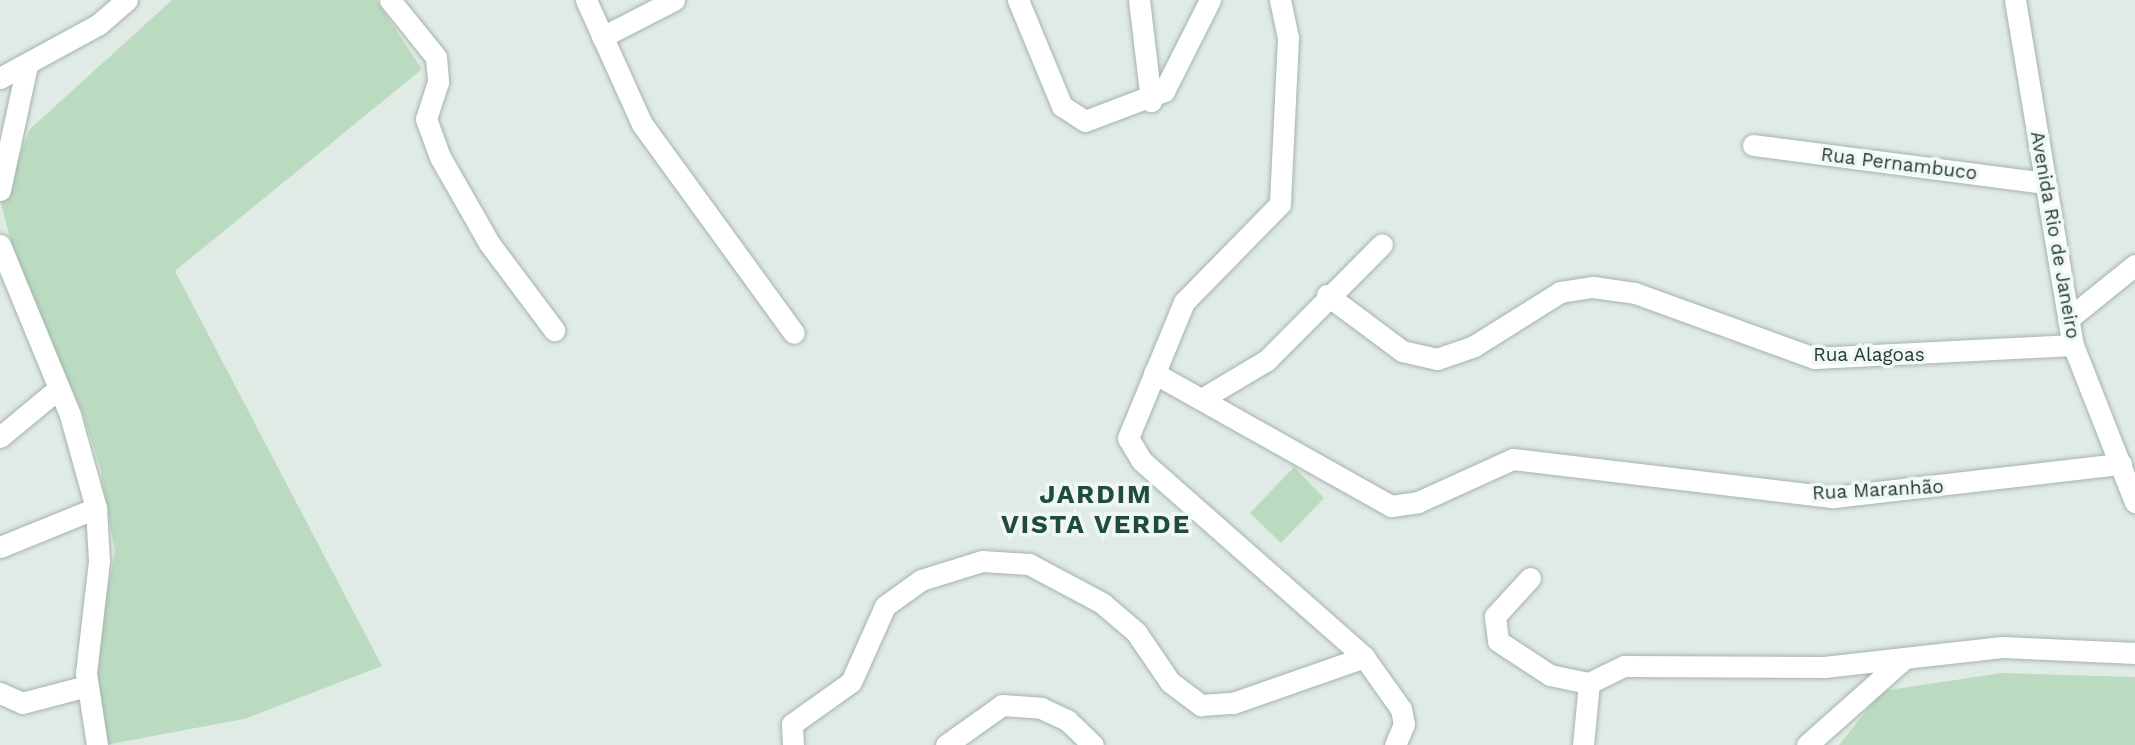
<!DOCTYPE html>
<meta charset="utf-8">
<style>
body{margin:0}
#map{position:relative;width:2135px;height:745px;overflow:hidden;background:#e1ebe6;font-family:"Work Sans",sans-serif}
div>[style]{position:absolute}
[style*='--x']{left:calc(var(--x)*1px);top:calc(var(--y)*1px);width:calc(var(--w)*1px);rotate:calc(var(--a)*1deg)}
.green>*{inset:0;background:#bbdbc1}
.roads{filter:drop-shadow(0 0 2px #a4b3ad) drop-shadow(0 0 2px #a4b3ad)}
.minor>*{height:21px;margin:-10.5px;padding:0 10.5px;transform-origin:10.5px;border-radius:10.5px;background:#fff}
span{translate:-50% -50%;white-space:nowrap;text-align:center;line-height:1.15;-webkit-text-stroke:7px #f1f8f4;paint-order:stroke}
.street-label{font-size:19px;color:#223b33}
.district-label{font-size:26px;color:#1f4c3e;font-weight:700;letter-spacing:2px}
</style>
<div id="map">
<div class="green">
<i style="clip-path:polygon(172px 0,376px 0,422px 69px,175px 271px,382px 666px,244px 719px,105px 745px,90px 683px,115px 552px,100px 467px,82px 411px,20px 277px,1px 203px,30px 129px)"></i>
<i style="clip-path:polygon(1294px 467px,1324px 498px,1281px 543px,1250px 513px)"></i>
<i style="clip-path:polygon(2002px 673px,2135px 677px,2135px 745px,1839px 745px,1882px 691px)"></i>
</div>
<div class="roads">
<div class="minor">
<i style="--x:390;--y:0;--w:73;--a:51.1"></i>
<i style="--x:436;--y:57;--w:25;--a:85"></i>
<i style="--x:438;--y:82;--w:39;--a:108"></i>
<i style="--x:426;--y:119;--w:40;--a:69.8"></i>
<i style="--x:440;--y:157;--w:99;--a:60.3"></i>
<i style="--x:489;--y:243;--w:109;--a:53.2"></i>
<i style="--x:586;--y:0;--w:136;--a:65.7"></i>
<i style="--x:642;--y:124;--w:258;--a:54"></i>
<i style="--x:1018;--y:0;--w:115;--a:67.5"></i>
<i style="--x:1062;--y:106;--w:27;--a:33"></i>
<i style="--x:1085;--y:121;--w:85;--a:-20.8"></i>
<i style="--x:1164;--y:91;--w:102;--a:-63.2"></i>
<i style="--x:1139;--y:0;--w:102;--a:83.2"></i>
<i style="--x:1280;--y:0;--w:39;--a:78"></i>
<i style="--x:1288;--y:38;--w:166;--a:92.8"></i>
<i style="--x:1280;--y:204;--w:137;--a:134.4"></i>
<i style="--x:1184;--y:302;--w:147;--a:112.4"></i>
<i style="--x:1128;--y:438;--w:27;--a:59"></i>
<i style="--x:1142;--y:461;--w:296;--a:41.4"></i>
<i style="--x:1364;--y:657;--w:64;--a:54.6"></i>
<i style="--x:1401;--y:709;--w:15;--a:79"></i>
<i style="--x:1404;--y:724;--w:23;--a:113"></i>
<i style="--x:2015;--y:0;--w:350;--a:80.5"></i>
<i style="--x:2073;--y:345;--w:169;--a:68.5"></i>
<i style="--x:602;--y:37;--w:81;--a:-27.2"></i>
<i style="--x:0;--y:78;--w:113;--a:-28.6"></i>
<i style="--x:99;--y:24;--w:37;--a:-41"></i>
<i style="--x:1753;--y:145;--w:294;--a:7.4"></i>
<i style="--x:0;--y:190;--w:128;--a:-77.8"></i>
<i style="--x:0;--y:245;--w:184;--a:67.6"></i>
<i style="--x:70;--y:415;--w:97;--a:74.4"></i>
<i style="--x:96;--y:508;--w:53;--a:86.8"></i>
<i style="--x:99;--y:561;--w:113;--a:96.6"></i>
<i style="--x:86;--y:673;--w:73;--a:81.3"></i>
<i style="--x:1327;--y:295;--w:94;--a:36.7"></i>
<i style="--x:1402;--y:351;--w:36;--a:13"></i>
<i style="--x:1437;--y:359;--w:39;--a:-19"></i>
<i style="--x:1474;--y:346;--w:102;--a:-32.1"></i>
<i style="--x:1560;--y:292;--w:33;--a:-9"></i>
<i style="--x:1593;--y:287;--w:42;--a:8.1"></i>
<i style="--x:1635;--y:293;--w:191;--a:19.9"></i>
<i style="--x:1815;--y:358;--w:258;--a:-2.9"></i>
<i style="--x:2068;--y:319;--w:86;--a:-38.9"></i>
<i style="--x:1154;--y:373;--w:272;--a:29.3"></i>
<i style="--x:1391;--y:506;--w:27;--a:-8"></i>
<i style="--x:1418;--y:502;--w:104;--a:-24.4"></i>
<i style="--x:1513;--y:459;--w:323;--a:6.8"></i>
<i style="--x:1834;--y:497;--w:289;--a:-6.6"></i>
<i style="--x:1205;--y:397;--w:72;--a:-30.8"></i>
<i style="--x:1267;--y:360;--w:163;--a:-45.2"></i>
<i style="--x:0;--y:437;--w:75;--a:-39.6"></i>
<i style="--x:0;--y:547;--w:104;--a:-22.1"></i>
<i style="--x:1530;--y:578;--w:52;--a:132.6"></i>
<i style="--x:1495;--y:616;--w:25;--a:83"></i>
<i style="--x:1498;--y:641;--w:62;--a:33.2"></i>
<i style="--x:1550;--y:675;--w:40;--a:12"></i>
<i style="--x:0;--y:693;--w:24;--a:24"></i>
<i style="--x:22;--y:703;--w:67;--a:-14.7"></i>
<i style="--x:793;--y:745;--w:21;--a:-93"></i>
<i style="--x:792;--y:724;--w:72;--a:-35.4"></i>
<i style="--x:851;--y:682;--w:83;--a:-65.9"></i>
<i style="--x:885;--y:606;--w:44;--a:-35.8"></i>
<i style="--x:921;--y:580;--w:64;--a:-17.3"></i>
<i style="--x:982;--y:561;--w:47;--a:3.7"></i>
<i style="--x:1029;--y:564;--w:83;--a:28.1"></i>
<i style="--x:1102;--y:603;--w:45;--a:40.5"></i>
<i style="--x:1136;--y:632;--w:60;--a:55.8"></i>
<i style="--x:1170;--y:682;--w:39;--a:37"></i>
<i style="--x:1201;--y:705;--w:32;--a:-4"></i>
<i style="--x:1233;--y:703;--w:139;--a:-19.3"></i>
<i style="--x:946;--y:745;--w:69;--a:-35.5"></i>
<i style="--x:1002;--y:705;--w:39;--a:4"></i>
<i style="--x:1041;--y:708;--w:29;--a:25"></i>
<i style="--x:1067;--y:720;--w:36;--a:44"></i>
<i style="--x:1583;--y:745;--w:62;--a:-84.5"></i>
<i style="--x:1589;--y:683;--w:39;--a:-26"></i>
<i style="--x:1624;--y:666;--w:200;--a:0.3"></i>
<i style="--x:1824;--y:667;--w:179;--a:-6.4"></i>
<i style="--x:2002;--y:647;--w:133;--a:2.6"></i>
<i style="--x:1807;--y:745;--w:130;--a:-41.6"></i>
</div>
</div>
<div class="street-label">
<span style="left:1899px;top:164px;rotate:7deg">Rua Pernambuco</span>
<span style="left:2055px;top:235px;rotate:80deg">Avenida Rio de Janeiro</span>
<span style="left:1869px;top:355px">Rua Alagoas</span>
<span style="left:1878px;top:490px;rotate:-3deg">Rua Maranhão</span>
</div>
<div class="district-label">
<span style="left:1096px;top:510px">JARDIM<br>VISTA VERDE</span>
</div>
</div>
